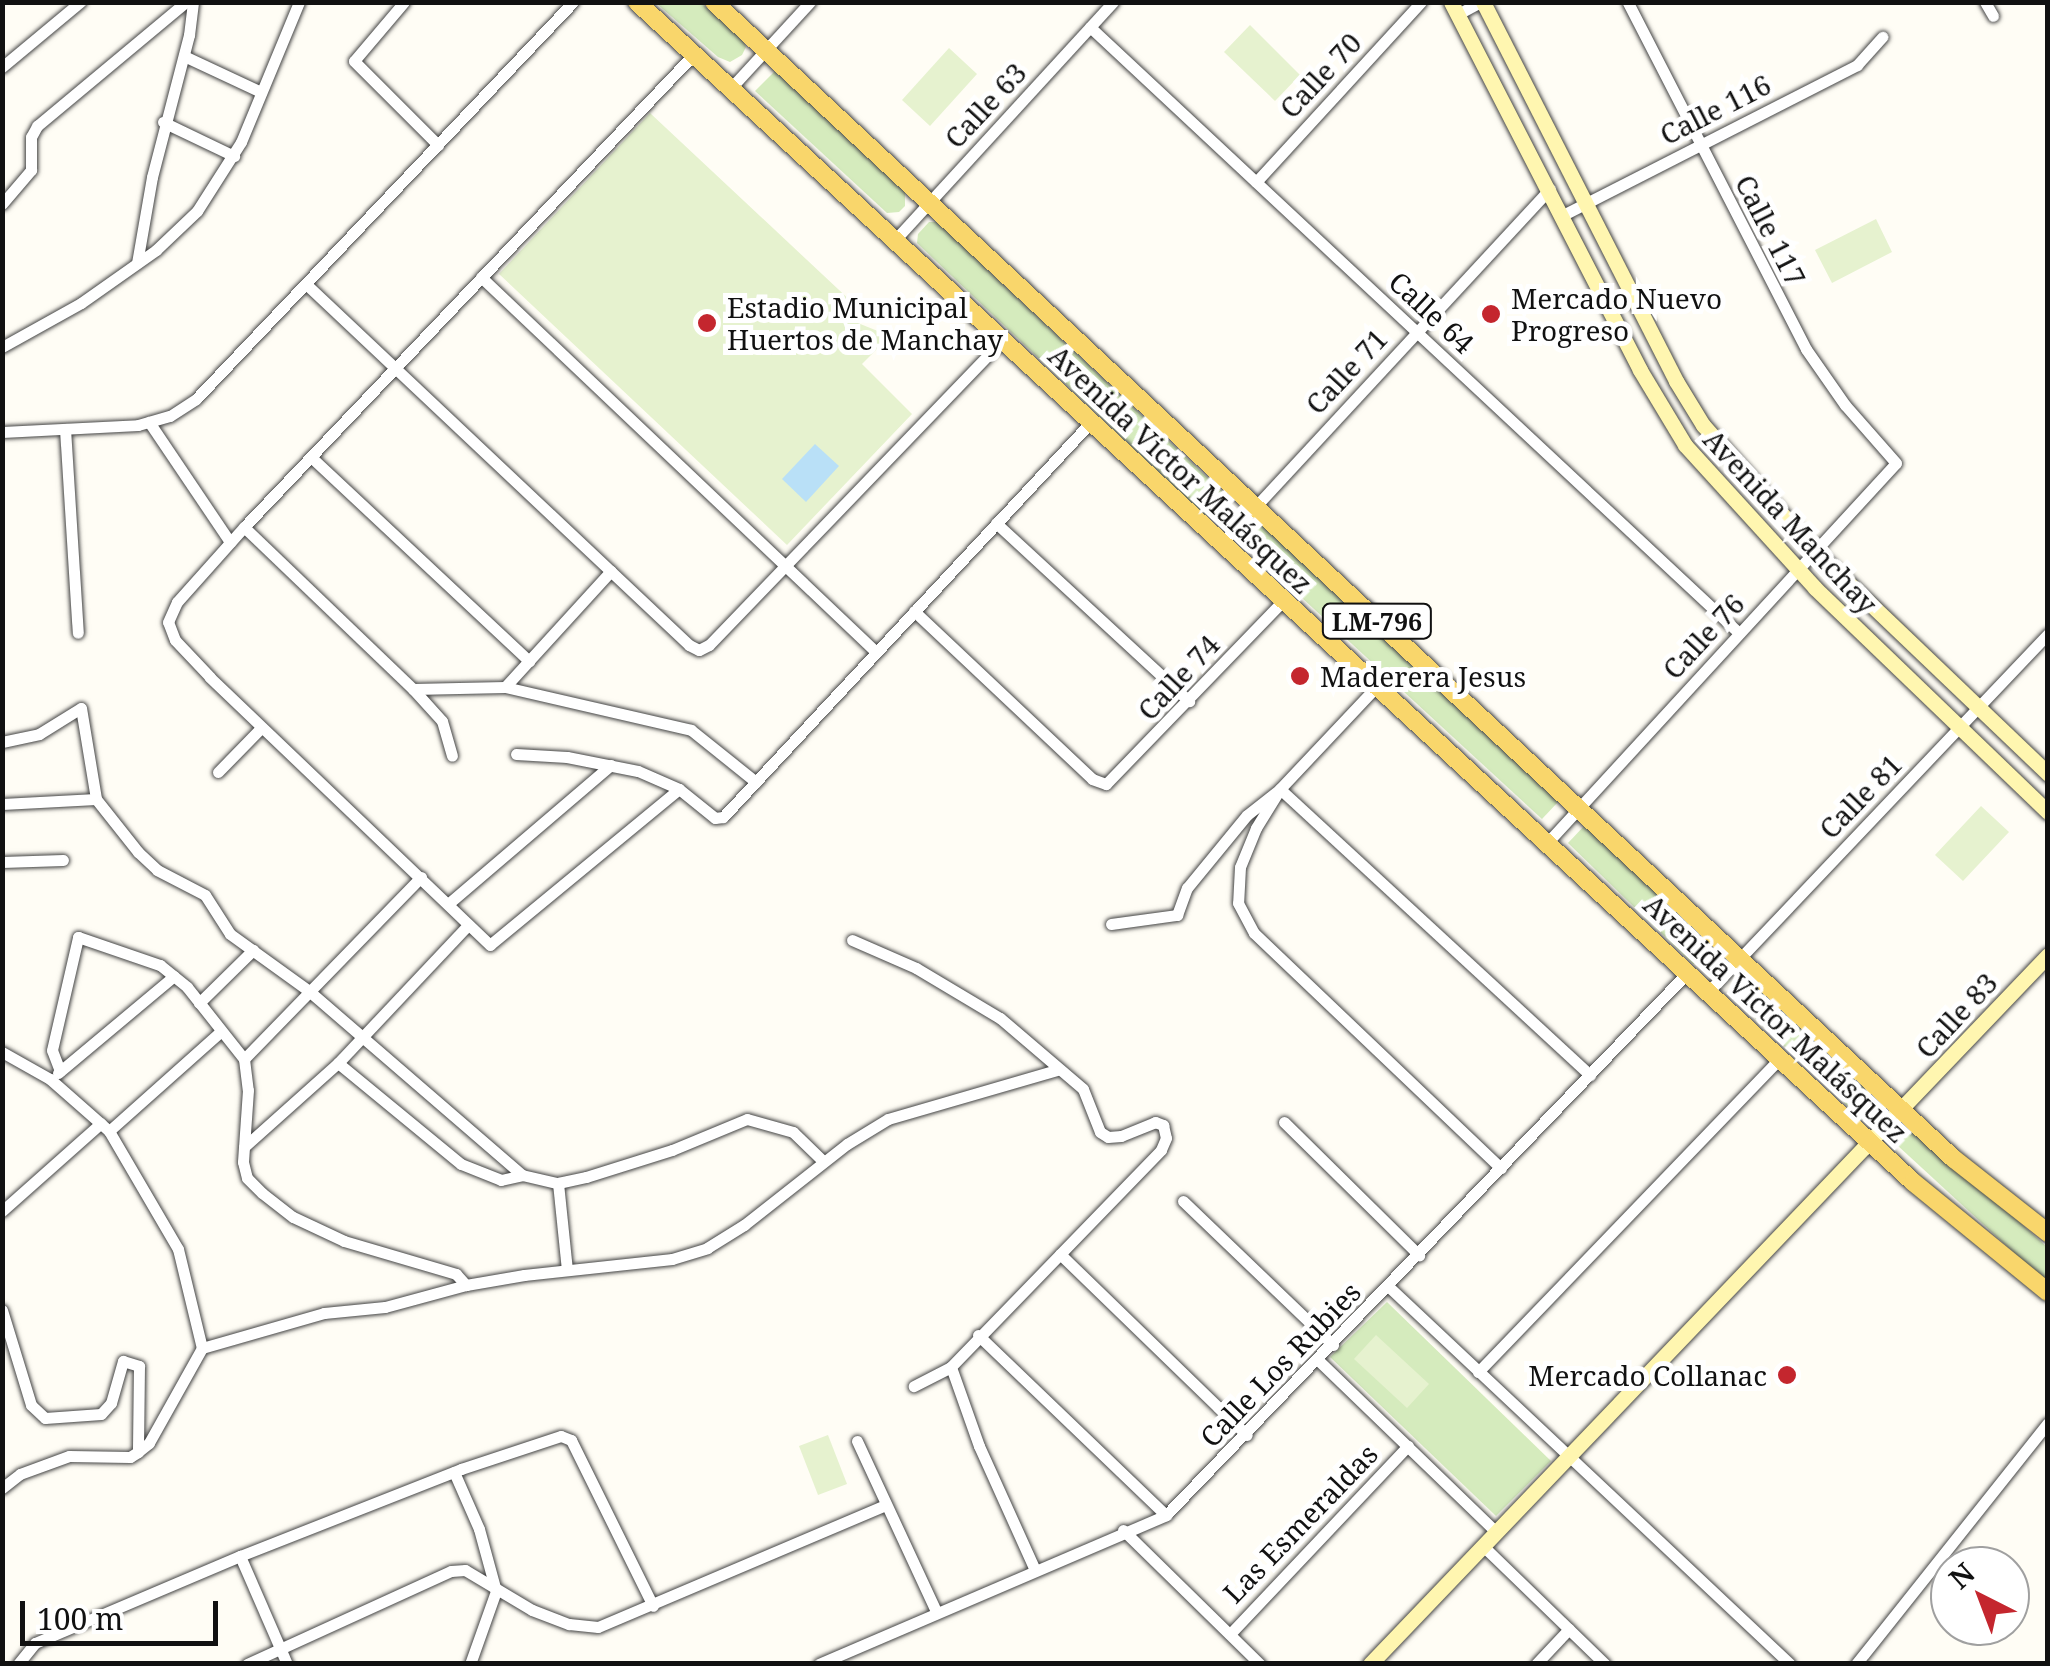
<!DOCTYPE html>
<meta charset="utf-8">
<style>
body{margin:0}
#map{position:relative;width:2050px;height:1666px;overflow:hidden;background:#fffdf5;font-family:"Noto Serif",serif}
div>[style]{position:absolute}
[style*='--x']{left:calc(var(--x)*1px);top:calc(var(--y)*1px);width:calc(var(--w)*1px);rotate:calc(var(--a)*1deg)}
.green>*{inset:0;background:#d5ebbd}
.pitch>*{inset:0;background:#e6f2cf}
.water>*{inset:0;background:#b9e0f7}
.roads{filter:drop-shadow(0 0 2px #444) drop-shadow(0 0 2px #444)}
.street>*{height:11px;margin:-5.5px;padding:0 5.5px;transform-origin:5.5px;border-radius:5.5px;background:#fff}
.secondary>*{height:15px;margin:-7.5px;padding:0 7.5px;transform-origin:7.5px;border-radius:7.5px;background:#fff6b0}
.primary>*{height:18px;margin:-9px;padding:0 9px;transform-origin:9px;border-radius:9px;background:#f9d66b}
.dots>*{width:28px;height:28px;translate:-50% -50%;box-sizing:border-box;border:5px solid #fff;border-radius:50%}
span{translate:-50% -50%;white-space:nowrap;text-align:center;line-height:1.15;-webkit-text-stroke:10px #fff;paint-order:stroke}
.shield-label span{padding:2px 8px;background:#fff;border:2px solid;border-radius:8px;-webkit-text-stroke-width:0}
.shield-label{font-size:25px;color:#111;font-weight:700}
.street-label{font-size:28px;color:#111}
.poi-label{font-size:28px;color:#111}
.left{translate:0 -50%;text-align:left}
.right{translate:-100% -50%;text-align:right}
.frame{position:absolute;inset:0;border:5px solid #111;pointer-events:none}
.north{position:absolute;left:1930px;top:1546px;width:100px;height:100px;box-sizing:border-box;background:#fff;border:2px solid #a0a0a0;border-radius:50%;rotate:318deg;font-size:28px;font-weight:700;line-height:40px;text-align:center;color:#111}
.north::after{content:'';display:block;margin:auto;width:35px;height:45px;background:#c4262e;clip-path:polygon(50% 0,100% 100%,50% 72%,0 100%)}
.scale{position:absolute;left:20px;top:1601px;width:198px;height:45px;box-sizing:border-box;border:5px solid #111;border-top:0;padding-left:12px;font-size:30px;line-height:35px;white-space:nowrap;color:#111;-webkit-text-stroke:8px #fff;paint-order:stroke}
</style>
<div id="map">
<div class="green">
<i style="clip-path:polygon(656px 3px,701px 3px,742px 39px,746px 47px,742px 55px,730px 62px,718px 57px)"></i>
<i style="clip-path:polygon(775px 71px,905px 192px,905px 206px,899px 212px,887px 213px,755px 91px)"></i>
<i style="clip-path:polygon(929px 222px,937px 222px,1224px 493px,1228px 500px,1225px 511px,1213px 518px,1202px 513px,917px 243px,918px 234px)"></i>
<i style="clip-path:polygon(1257px 520px,1559px 801px,1542px 819px,1239px 540px)"></i>
<i style="clip-path:polygon(1585px 825px,1709px 943px,1712px 951px,1708px 961px,1693px 964px,1568px 843px)"></i>
<i style="clip-path:polygon(1745px 975px,1877px 1100px,1882px 1108px,1874px 1121px,1862px 1120px,1736px 1000px,1732px 987px)"></i>
<i style="clip-path:polygon(1913px 1127px,2047px 1247px,2047px 1283px,1897px 1145px)"></i>
<i style="clip-path:polygon(1387px 1302px,1551px 1461px,1496px 1516px,1330px 1357px)"></i>
</div>
<div class="pitch">
<i style="clip-path:polygon(1250px 25px,1300px 75px,1275px 101px,1224px 52px)"></i>
<i style="clip-path:polygon(949px 48px,977px 74px,930px 126px,902px 100px)"></i>
<i style="clip-path:polygon(650px 113px,854px 304px,843px 317px,890px 336px,862px 364px,912px 414px,787px 545px,499px 274px)"></i>
<i style="clip-path:polygon(1876px 219px,1892px 252px,1832px 283px,1815px 250px)"></i>
<i style="clip-path:polygon(1981px 806px,2009px 832px,1963px 881px,1935px 855px)"></i>
<i style="clip-path:polygon(1376px 1335px,1429px 1384px,1407px 1408px,1354px 1359px)"></i>
<i style="clip-path:polygon(828px 1435px,847px 1484px,818px 1495px,799px 1446px)"></i>
</div>
<div class="water">
<i style="clip-path:polygon(815px 444px,839px 466px,806px 502px,782px 479px)"></i>
</div>
<div class="roads">
<div class="street">
<i style="--x:404;--y:2;--w:77;--a:130.3"></i>
<i style="--x:354;--y:61;--w:119;--a:45"></i>
<i style="--x:1985;--y:2;--w:16;--a:60"></i>
<i style="--x:1458;--y:14;--w:26;--a:-28"></i>
<i style="--x:1090;--y:27;--w:888;--a:43.04"></i>
<i style="--x:184;--y:56;--w:85;--a:25.1"></i>
<i style="--x:2;--y:67;--w:102;--a:-39.8"></i>
<i style="--x:730;--y:89;--w:118;--a:-47.4"></i>
<i style="--x:163;--y:122;--w:79;--a:25.6"></i>
<i style="--x:1256;--y:182;--w:244;--a:-47.5"></i>
<i style="--x:2;--y:204;--w:45;--a:-49.5"></i>
<i style="--x:31;--y:170;--w:33;--a:-90"></i>
<i style="--x:31;--y:137;--w:13;--a:-61"></i>
<i style="--x:37;--y:126;--w:194;--a:-39.8"></i>
<i style="--x:1563;--y:215;--w:330;--a:-27"></i>
<i style="--x:1857;--y:65;--w:38;--a:-48"></i>
<i style="--x:894;--y:241;--w:324;--a:-47.5"></i>
<i style="--x:137;--y:263;--w:87;--a:-80.1"></i>
<i style="--x:152;--y:177;--w:147;--a:-75.4"></i>
<i style="--x:189;--y:35;--w:33;--a:-83"></i>
<i style="--x:481;--y:277;--w:545;--a:43.51"></i>
<i style="--x:307;--y:285;--w:525;--a:43.3"></i>
<i style="--x:689;--y:645;--w:11;--a:27"></i>
<i style="--x:699;--y:650;--w:11;--a:-27"></i>
<i style="--x:709;--y:645;--w:423;--a:-46.1"></i>
<i style="--x:2;--y:347;--w:90;--a:-29.1"></i>
<i style="--x:81;--y:303;--w:92;--a:-35.2"></i>
<i style="--x:156;--y:250;--w:57;--a:-43.6"></i>
<i style="--x:197;--y:211;--w:82;--a:-57.5"></i>
<i style="--x:241;--y:142;--w:152;--a:-67.5"></i>
<i style="--x:149;--y:422;--w:145;--a:56"></i>
<i style="--x:65;--y:429;--w:204;--a:86.4"></i>
<i style="--x:2;--y:432;--w:136;--a:-2.9"></i>
<i style="--x:138;--y:425;--w:33;--a:-16"></i>
<i style="--x:170;--y:416;--w:31;--a:-33"></i>
<i style="--x:196;--y:399;--w:547;--a:-46.48"></i>
<i style="--x:311;--y:457;--w:299;--a:43.1"></i>
<i style="--x:996;--y:523;--w:263;--a:42.7"></i>
<i style="--x:244;--y:527;--w:234;--a:43.8"></i>
<i style="--x:413;--y:689;--w:92;--a:-1.2"></i>
<i style="--x:505;--y:687;--w:191;--a:13"></i>
<i style="--x:691;--y:730;--w:83;--a:38.7"></i>
<i style="--x:1221;--y:544;--w:484;--a:-47.2"></i>
<i style="--x:914;--y:611;--w:245;--a:43.3"></i>
<i style="--x:1092;--y:779;--w:15;--a:20"></i>
<i style="--x:1106;--y:784;--w:255;--a:-46"></i>
<i style="--x:505;--y:687;--w:157;--a:-47.6"></i>
<i style="--x:1376;--y:687;--w:140;--a:133.3"></i>
<i style="--x:1280;--y:789;--w:46;--a:121.6"></i>
<i style="--x:1256;--y:828;--w:42;--a:112.3"></i>
<i style="--x:1240;--y:867;--w:36;--a:93"></i>
<i style="--x:1238;--y:903;--w:34;--a:62"></i>
<i style="--x:1254;--y:933;--w:341;--a:43.6"></i>
<i style="--x:413;--y:689;--w:43;--a:47.8"></i>
<i style="--x:442;--y:721;--w:36;--a:74"></i>
<i style="--x:2;--y:742;--w:38;--a:-12"></i>
<i style="--x:39;--y:734;--w:49;--a:-31.8"></i>
<i style="--x:81;--y:708;--w:92;--a:80.6"></i>
<i style="--x:96;--y:799;--w:68;--a:51.6"></i>
<i style="--x:138;--y:852;--w:26;--a:43"></i>
<i style="--x:157;--y:870;--w:54;--a:27.5"></i>
<i style="--x:205;--y:895;--w:46;--a:57.3"></i>
<i style="--x:230;--y:934;--w:97;--a:35.8"></i>
<i style="--x:309;--y:991;--w:281;--a:40.8"></i>
<i style="--x:522;--y:1175;--w:37;--a:13"></i>
<i style="--x:558;--y:1183;--w:29;--a:-12"></i>
<i style="--x:586;--y:1177;--w:90;--a:-17.4"></i>
<i style="--x:672;--y:1150;--w:81;--a:-22.5"></i>
<i style="--x:747;--y:1119;--w:48;--a:15.8"></i>
<i style="--x:793;--y:1132;--w:42;--a:44"></i>
<i style="--x:516;--y:754;--w:51;--a:3.4"></i>
<i style="--x:567;--y:757;--w:72;--a:11.2"></i>
<i style="--x:638;--y:771;--w:45;--a:23.7"></i>
<i style="--x:679;--y:789;--w:46;--a:38.9"></i>
<i style="--x:715;--y:818;--w:8;--a:-7"></i>
<i style="--x:723;--y:817;--w:540;--a:-47.03"></i>
<i style="--x:218;--y:772;--w:62;--a:-45.7"></i>
<i style="--x:679;--y:789;--w:245;--a:140.5"></i>
<i style="--x:490;--y:945;--w:388;--a:-136.3"></i>
<i style="--x:210;--y:677;--w:51;--a:-133.4"></i>
<i style="--x:175;--y:640;--w:19;--a:-111"></i>
<i style="--x:168;--y:622;--w:22;--a:-66"></i>
<i style="--x:177;--y:602;--w:101;--a:-48.2"></i>
<i style="--x:244;--y:527;--w:651;--a:-46.43"></i>
<i style="--x:2;--y:804;--w:94;--a:-3"></i>
<i style="--x:1546;--y:844;--w:517;--a:-47.43"></i>
<i style="--x:1896;--y:463;--w:77;--a:-131.3"></i>
<i style="--x:1845;--y:405;--w:68;--a:-124.9"></i>
<i style="--x:1806;--y:349;--w:390;--a:-117.2"></i>
<i style="--x:2;--y:862;--w:61;--a:-1.9"></i>
<i style="--x:448;--y:904;--w:214;--a:-40.5"></i>
<i style="--x:1111;--y:924;--w:67;--a:-7.8"></i>
<i style="--x:1177;--y:915;--w:29;--a:-70"></i>
<i style="--x:1187;--y:888;--w:94;--a:-50.6"></i>
<i style="--x:1247;--y:815;--w:42;--a:-38.2"></i>
<i style="--x:1280;--y:789;--w:422;--a:42.7"></i>
<i style="--x:852;--y:940;--w:70;--a:23.6"></i>
<i style="--x:916;--y:968;--w:98;--a:30.8"></i>
<i style="--x:1000;--y:1018;--w:109;--a:40.5"></i>
<i style="--x:1083;--y:1089;--w:46;--a:68.4"></i>
<i style="--x:1100;--y:1132;--w:9;--a:32"></i>
<i style="--x:1108;--y:1137;--w:13;--a:-4"></i>
<i style="--x:1121;--y:1136;--w:37;--a:-22"></i>
<i style="--x:1155;--y:1122;--w:9;--a:21"></i>
<i style="--x:1163;--y:1125;--w:13;--a:77"></i>
<i style="--x:1166;--y:1138;--w:13;--a:113"></i>
<i style="--x:1161;--y:1150;--w:302;--a:134.1"></i>
<i style="--x:951;--y:1367;--w:42;--a:152.8"></i>
<i style="--x:1708;--y:992;--w:494;--a:-46.5"></i>
<i style="--x:199;--y:1003;--w:76;--a:-44.5"></i>
<i style="--x:2;--y:1052;--w:55;--a:29.4"></i>
<i style="--x:50;--y:1079;--w:79;--a:41.4"></i>
<i style="--x:109;--y:1131;--w:137;--a:59.7"></i>
<i style="--x:178;--y:1249;--w:102;--a:76.4"></i>
<i style="--x:202;--y:1348;--w:109;--a:119.2"></i>
<i style="--x:149;--y:1443;--w:14;--a:141"></i>
<i style="--x:138;--y:1452;--w:9;--a:148"></i>
<i style="--x:130;--y:1457;--w:61;--a:-179.1"></i>
<i style="--x:69;--y:1456;--w:52;--a:159.8"></i>
<i style="--x:20;--y:1474;--w:23;--a:142"></i>
<i style="--x:244;--y:1059;--w:254;--a:-45.8"></i>
<i style="--x:338;--y:1063;--w:159;--a:39.4"></i>
<i style="--x:461;--y:1164;--w:43;--a:21.8"></i>
<i style="--x:501;--y:1180;--w:22;--a:-13"></i>
<i style="--x:60;--y:1071;--w:22;--a:-111"></i>
<i style="--x:52;--y:1050;--w:116;--a:-77"></i>
<i style="--x:78;--y:937;--w:87;--a:18.9"></i>
<i style="--x:160;--y:965;--w:35;--a:39"></i>
<i style="--x:187;--y:987;--w:92;--a:51.6"></i>
<i style="--x:244;--y:1059;--w:31;--a:83"></i>
<i style="--x:248;--y:1090;--w:72;--a:94"></i>
<i style="--x:243;--y:1162;--w:16;--a:76"></i>
<i style="--x:247;--y:1178;--w:21;--a:45"></i>
<i style="--x:262;--y:1193;--w:39;--a:38"></i>
<i style="--x:293;--y:1217;--w:56;--a:25.2"></i>
<i style="--x:344;--y:1241;--w:117;--a:16.4"></i>
<i style="--x:456;--y:1274;--w:15;--a:48"></i>
<i style="--x:58;--y:1073;--w:151;--a:-39.9"></i>
<i style="--x:1284;--y:1122;--w:190;--a:44.6"></i>
<i style="--x:109;--y:1131;--w:149;--a:-41.7"></i>
<i style="--x:244;--y:1147;--w:126;--a:-41.8"></i>
<i style="--x:338;--y:1063;--w:190;--a:-46.7"></i>
<i style="--x:558;--y:1183;--w:87;--a:84.1"></i>
<i style="--x:1183;--y:1201;--w:208;--a:43.8"></i>
<i style="--x:2;--y:1211;--w:132;--a:-41.6"></i>
<i style="--x:1060;--y:1254;--w:260;--a:44.1"></i>
<i style="--x:1389;--y:1287;--w:550;--a:43.23"></i>
<i style="--x:2;--y:1310;--w:99;--a:73"></i>
<i style="--x:31;--y:1405;--w:19;--a:43"></i>
<i style="--x:45;--y:1418;--w:56;--a:-4.1"></i>
<i style="--x:101;--y:1414;--w:15;--a:-48"></i>
<i style="--x:111;--y:1403;--w:44;--a:-74.1"></i>
<i style="--x:123;--y:1361;--w:17;--a:17"></i>
<i style="--x:139;--y:1366;--w:86;--a:90.7"></i>
<i style="--x:978;--y:1335;--w:260;--a:43.8"></i>
<i style="--x:202;--y:1348;--w:127;--a:-16"></i>
<i style="--x:324;--y:1313;--w:61;--a:-5.6"></i>
<i style="--x:385;--y:1307;--w:84;--a:-15.2"></i>
<i style="--x:466;--y:1285;--w:59;--a:-9.8"></i>
<i style="--x:524;--y:1275;--w:149;--a:-6.2"></i>
<i style="--x:672;--y:1259;--w:37;--a:-17"></i>
<i style="--x:707;--y:1248;--w:44;--a:-31.9"></i>
<i style="--x:744;--y:1225;--w:131;--a:-38.2"></i>
<i style="--x:847;--y:1144;--w:48;--a:-31.4"></i>
<i style="--x:888;--y:1119;--w:176;--a:-16.2"></i>
<i style="--x:1318;--y:1360;--w:246;--a:44"></i>
<i style="--x:951;--y:1367;--w:84;--a:70.5"></i>
<i style="--x:979;--y:1446;--w:134;--a:65.7"></i>
<i style="--x:1478;--y:1372;--w:436;--a:-46.1"></i>
<i style="--x:857;--y:1441;--w:187;--a:65.1"></i>
<i style="--x:454;--y:1472;--w:62;--a:66.3"></i>
<i style="--x:479;--y:1529;--w:64;--a:74.7"></i>
<i style="--x:496;--y:1591;--w:77;--a:109.6"></i>
<i style="--x:1123;--y:1530;--w:192;--a:44.4"></i>
<i style="--x:1482;--y:1545;--w:171;--a:44.1"></i>
<i style="--x:240;--y:1556;--w:118;--a:66.5"></i>
<i style="--x:1230;--y:1634;--w:259;--a:-46.6"></i>
<i style="--x:18;--y:1664;--w:27;--a:-51"></i>
<i style="--x:35;--y:1643;--w:223;--a:-23"></i>
<i style="--x:240;--y:1556;--w:238;--a:-21.5"></i>
<i style="--x:461;--y:1469;--w:105;--a:-18.3"></i>
<i style="--x:561;--y:1436;--w:11;--a:22"></i>
<i style="--x:571;--y:1440;--w:185;--a:63.7"></i>
<i style="--x:247;--y:1664;--w:224;--a:-24.5"></i>
<i style="--x:451;--y:1571;--w:14;--a:-4"></i>
<i style="--x:465;--y:1570;--w:78;--a:30.8"></i>
<i style="--x:532;--y:1610;--w:40;--a:21"></i>
<i style="--x:569;--y:1624;--w:29;--a:6"></i>
<i style="--x:598;--y:1627;--w:312;--a:-23"></i>
<i style="--x:819;--y:1664;--w:378;--a:-23.2"></i>
<i style="--x:1166;--y:1515;--w:752;--a:-46.13"></i>
<i style="--x:1536;--y:1664;--w:48;--a:-46.7"></i>
<i style="--x:1856;--y:1664;--w:308;--a:-51.5"></i>
</div>
<div class="secondary">
<i style="--x:1451;--y:2;--w:414;--a:62.8"></i>
<i style="--x:1640;--y:370;--w:87;--a:59"></i>
<i style="--x:1685;--y:445;--w:193;--a:47.7"></i>
<i style="--x:1815;--y:588;--w:323;--a:43.9"></i>
<i style="--x:1483;--y:2;--w:425;--a:63"></i>
<i style="--x:1676;--y:381;--w:52;--a:58.5"></i>
<i style="--x:1703;--y:425;--w:169;--a:48.4"></i>
<i style="--x:1815;--y:551;--w:323;--a:43.7"></i>
<i style="--x:1370;--y:1664;--w:981;--a:-46.28"></i>
</div>
<div class="primary">
<i style="--x:637;--y:2;--w:1738;--a:42.76"></i>
<i style="--x:1913;--y:1182;--w:174;--a:39.2"></i>
<i style="--x:714;--y:2;--w:1696;--a:43.02"></i>
<i style="--x:1954;--y:1159;--w:120;--a:38.2"></i>
</div>
</div>
<div class="dots">
<i style="left:1491px;top:314px;background:#c4262e"></i>
<i style="left:707px;top:323px;background:#c4262e"></i>
<i style="left:1300px;top:676px;background:#c4262e"></i>
<i style="left:1787px;top:1375px;background:#c4262e"></i>
</div>
<div class="shield-label">
<span style="left:1377px;top:621px">LM-796</span>
</div>
<div class="street-label">
<span style="left:1320px;top:75px;rotate:-47deg">Calle 70</span>
<span style="left:985px;top:105px;rotate:-47deg">Calle 63</span>
<span style="left:1715px;top:109px;rotate:-27deg">Calle 116</span>
<span style="left:1771px;top:230px;rotate:63deg">Calle 117</span>
<span style="left:1432px;top:312px;rotate:43deg">Calle 64</span>
<span style="left:1346px;top:371px;rotate:-47deg">Calle 71</span>
<span style="left:1181px;top:469px;rotate:43deg">Avenida Victor Malásquez</span>
<span style="left:1791px;top:521px;rotate:47deg">Avenida Manchay</span>
<span style="left:1703px;top:636px;rotate:-47deg">Calle 76</span>
<span style="left:1178px;top:677px;rotate:-47deg">Calle 74</span>
<span style="left:1860px;top:796px;rotate:-46deg">Calle 81</span>
<span style="left:1956px;top:1015px;rotate:-47deg">Calle 83</span>
<span style="left:1776px;top:1018px;rotate:43deg">Avenida Victor Malásquez</span>
<span style="left:1280px;top:1364px;rotate:-46deg">Calle Los Rubies</span>
<span style="left:1300px;top:1523px;rotate:-46deg">Las Esmeraldas</span>
</div>
<div class="poi-label">
<span class="left" style="left:1511px;top:314px">Mercado Nuevo<br>Progreso</span>
<span class="left" style="left:727px;top:323px">Estadio Municipal<br>Huertos de Manchay</span>
<span class="left" style="left:1320px;top:676px">Maderera Jesus</span>
<span class="right" style="left:1767px;top:1375px">Mercado Collanac</span>
</div>
<div class="frame"></div>
<div class="north">N</div>
<div class="scale">100 m</div>
</div>
